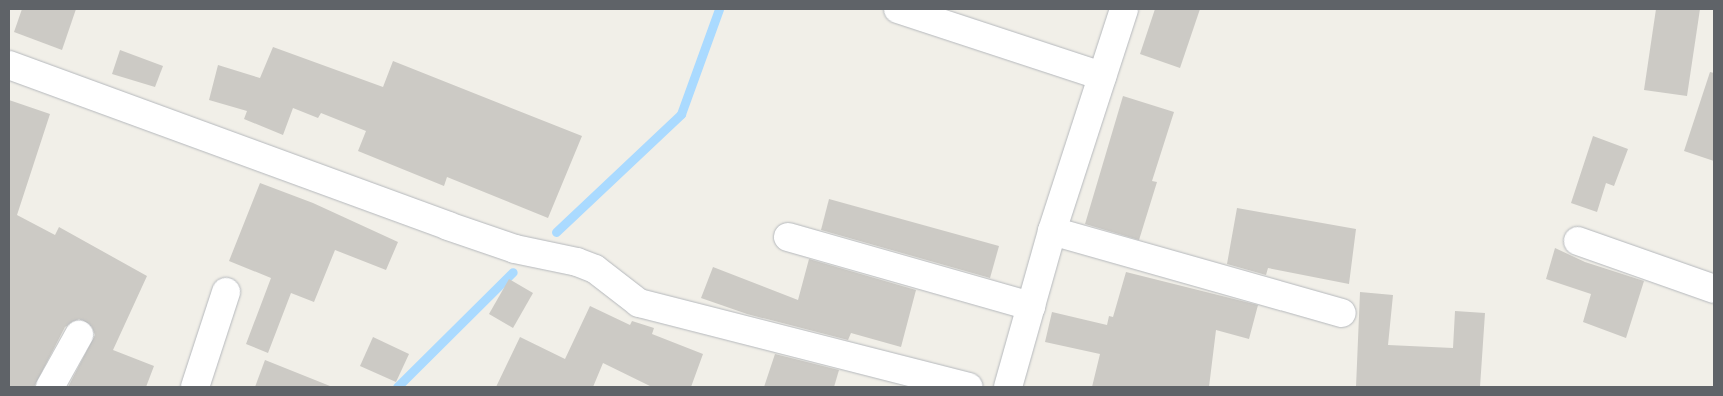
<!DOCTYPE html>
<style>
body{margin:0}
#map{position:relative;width:1723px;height:396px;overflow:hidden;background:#f1efe8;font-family:"IBM Plex Sans",sans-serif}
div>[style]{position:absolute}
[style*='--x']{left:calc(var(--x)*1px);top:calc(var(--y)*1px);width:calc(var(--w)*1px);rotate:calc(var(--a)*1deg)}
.stream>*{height:9px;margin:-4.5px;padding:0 4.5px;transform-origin:4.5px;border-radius:4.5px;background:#aadaff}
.building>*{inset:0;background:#cccac5}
.roads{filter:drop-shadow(0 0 1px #b5b8bc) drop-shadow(0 0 1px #b5b8bc)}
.minor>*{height:28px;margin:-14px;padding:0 14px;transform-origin:14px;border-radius:14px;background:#fff}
span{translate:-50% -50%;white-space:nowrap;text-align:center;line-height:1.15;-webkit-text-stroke:4px #fff;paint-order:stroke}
.frame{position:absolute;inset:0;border:10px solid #5f6368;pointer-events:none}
</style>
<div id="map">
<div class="stream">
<i style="--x:556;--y:232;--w:172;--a:-43.3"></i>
<i style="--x:681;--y:114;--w:112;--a:-70.1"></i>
<i style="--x:397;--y:387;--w:163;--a:-44.8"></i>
</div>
<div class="building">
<i style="clip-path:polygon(22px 9px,76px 9px,62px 50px,14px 32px)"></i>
<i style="clip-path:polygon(1155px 9px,1200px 9px,1180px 68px,1140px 54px)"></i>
<i style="clip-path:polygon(1656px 9px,1700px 9px,1687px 96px,1644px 90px)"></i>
<i style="clip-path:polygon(273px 47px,383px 87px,393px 61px,582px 136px,548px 218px,447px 177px,444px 186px,358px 151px,366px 131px,321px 113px,318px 118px,293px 108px,283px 135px,244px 119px,247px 111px,209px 100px,218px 65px,260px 78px)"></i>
<i style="clip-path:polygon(120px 50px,163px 66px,155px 87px,112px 74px)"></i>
<i style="clip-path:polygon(1710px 72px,1714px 73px,1714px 161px,1684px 151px)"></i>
<i style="clip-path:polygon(1123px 96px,1174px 112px,1152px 181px,1157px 182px,1139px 240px,1085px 224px)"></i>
<i style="clip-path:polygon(9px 100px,50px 114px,17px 215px,55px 235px,59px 227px,147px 276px,113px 350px,154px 366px,146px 387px,68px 387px,95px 335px,92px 327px,79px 319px,65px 327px,34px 387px,9px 387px)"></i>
<i style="clip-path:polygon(1593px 136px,1628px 149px,1614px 186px,1606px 183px,1597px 212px,1571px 203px)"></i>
<i style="clip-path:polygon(260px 183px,313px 203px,398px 242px,386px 270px,335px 250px,314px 302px,291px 293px,268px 353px,246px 344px,271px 278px,229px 261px)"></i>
<i style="clip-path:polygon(829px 199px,999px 246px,990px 278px,821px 230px)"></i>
<i style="clip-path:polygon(1237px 208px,1356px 229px,1349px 284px,1268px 268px,1266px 275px,1227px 264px)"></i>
<i style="clip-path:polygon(1555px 248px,1585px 262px,1644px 281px,1626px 338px,1583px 322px,1591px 294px,1546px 279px)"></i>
<i style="clip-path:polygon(809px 259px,916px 290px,901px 347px,851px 333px,848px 340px,747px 314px,701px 298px,713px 267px,798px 300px)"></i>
<i style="clip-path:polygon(1126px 272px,1258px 305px,1249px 339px,1216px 330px,1209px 387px,1092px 387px,1100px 354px,1045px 342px,1052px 312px,1107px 325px,1109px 316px,1113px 317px)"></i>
<i style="clip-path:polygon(509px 279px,533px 293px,513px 328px,489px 314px)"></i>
<i style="clip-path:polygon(1360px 292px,1393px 295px,1388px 345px,1453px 348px,1455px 311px,1485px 313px,1480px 387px,1356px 387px)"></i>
<i style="clip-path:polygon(590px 306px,630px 325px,632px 321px,654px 328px,652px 334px,703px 354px,691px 387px,652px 387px,603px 363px,593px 387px,496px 387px,520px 337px,565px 359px)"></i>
<i style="clip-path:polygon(373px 337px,409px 354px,396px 382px,360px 366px)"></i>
<i style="clip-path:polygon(775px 354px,839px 370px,834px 387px,764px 387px)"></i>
<i style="clip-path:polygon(265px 360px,330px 386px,329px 387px,255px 387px)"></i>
</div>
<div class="roads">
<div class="minor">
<i style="--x:898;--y:9;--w:215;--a:18.2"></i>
<i style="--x:9;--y:65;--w:468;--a:20.1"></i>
<i style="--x:448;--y:226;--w:71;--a:18.9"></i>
<i style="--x:515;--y:249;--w:63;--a:11.8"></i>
<i style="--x:577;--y:262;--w:19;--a:21"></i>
<i style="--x:595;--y:269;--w:56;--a:37.7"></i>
<i style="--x:639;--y:303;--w:340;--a:14.3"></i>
<i style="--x:1052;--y:231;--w:301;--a:15.8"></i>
<i style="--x:788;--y:237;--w:253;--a:15.9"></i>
<i style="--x:1578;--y:241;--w:144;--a:19.4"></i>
<i style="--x:50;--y:387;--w:60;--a:-60.9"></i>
<i style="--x:195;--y:387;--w:100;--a:-71.9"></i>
<i style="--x:1008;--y:387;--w:162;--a:-74.2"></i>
<i style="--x:1052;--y:231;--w:233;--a:-72"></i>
</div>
</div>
<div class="frame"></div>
</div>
